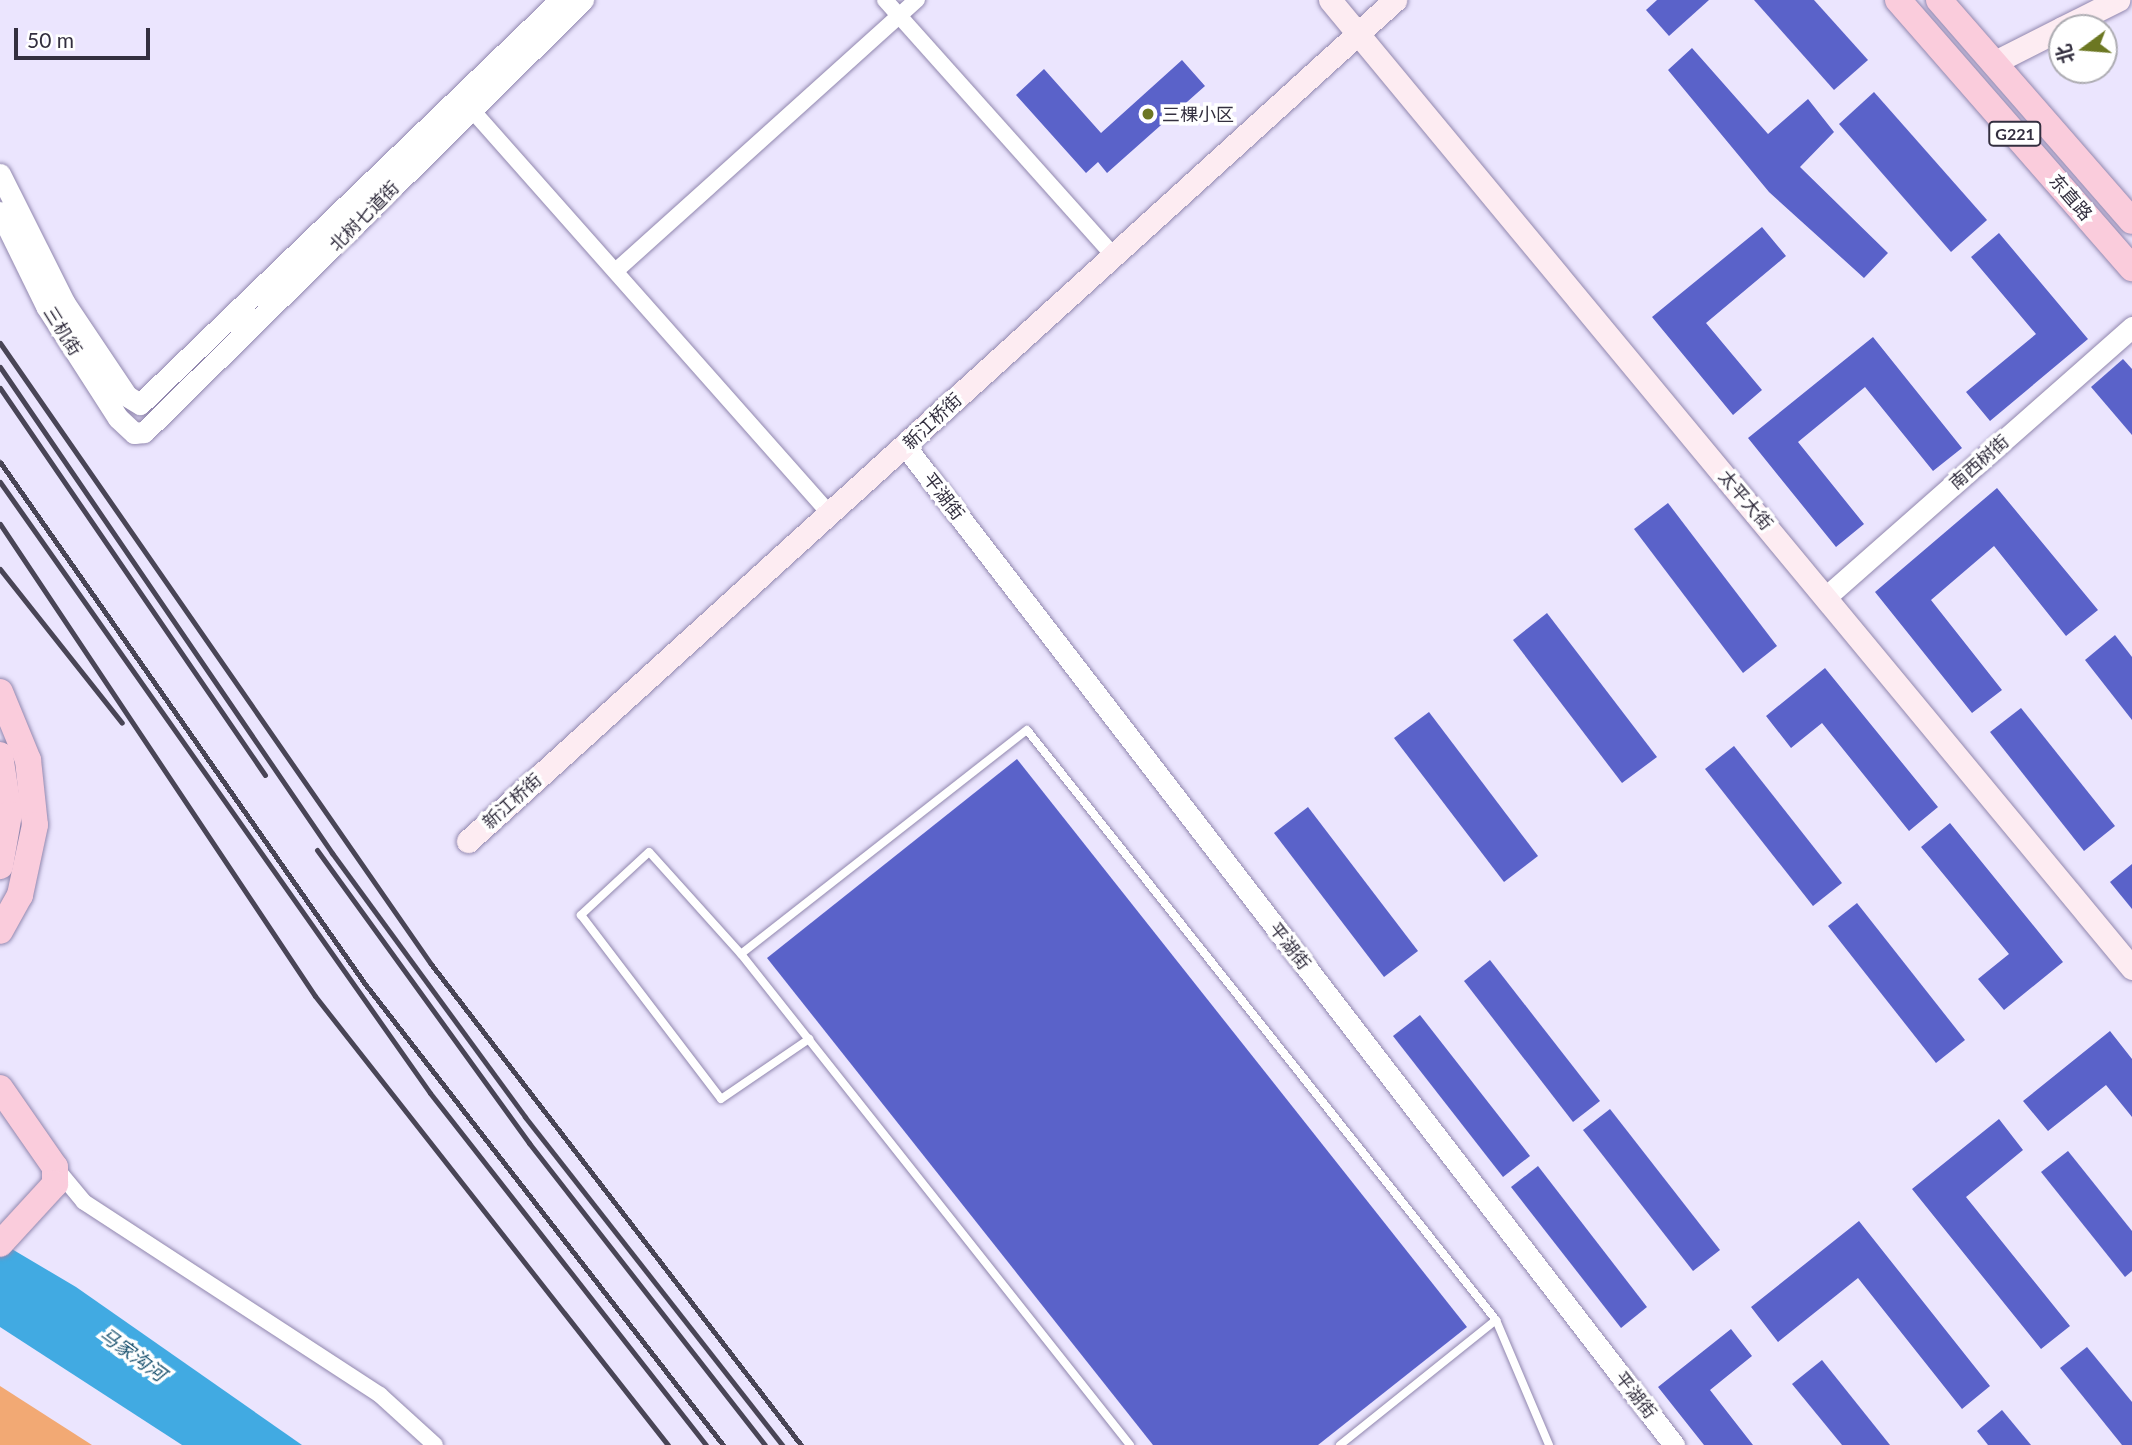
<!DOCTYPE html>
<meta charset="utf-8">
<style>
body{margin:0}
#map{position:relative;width:2132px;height:1445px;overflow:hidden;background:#ebe5fe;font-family:Lato,"Noto Sans SC",sans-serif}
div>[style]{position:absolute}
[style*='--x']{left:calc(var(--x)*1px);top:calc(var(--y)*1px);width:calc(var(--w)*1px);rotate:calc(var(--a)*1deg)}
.green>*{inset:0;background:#f2a974}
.water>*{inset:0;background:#41aae2}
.building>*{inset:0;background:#5a62c9}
.roads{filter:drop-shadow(0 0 2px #9187ae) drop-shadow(0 0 2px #9187ae)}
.service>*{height:8px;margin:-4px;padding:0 4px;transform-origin:4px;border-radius:4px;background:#fff}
.minor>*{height:16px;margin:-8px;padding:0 8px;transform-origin:8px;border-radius:8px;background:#fff}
.tertiary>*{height:21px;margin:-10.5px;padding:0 10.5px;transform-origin:10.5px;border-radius:10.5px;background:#fff}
.secondary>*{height:23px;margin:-11.5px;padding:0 11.5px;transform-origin:11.5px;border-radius:11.5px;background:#fdecf2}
.trunk>*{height:26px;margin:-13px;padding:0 13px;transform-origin:13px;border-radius:13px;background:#faccdc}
.rail>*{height:5px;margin:-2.5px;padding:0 2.5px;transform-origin:2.5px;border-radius:2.5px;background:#494556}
.dots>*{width:19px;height:19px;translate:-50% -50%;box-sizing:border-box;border:4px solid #fff;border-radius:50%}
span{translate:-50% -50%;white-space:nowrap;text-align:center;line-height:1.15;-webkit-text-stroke:7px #fff;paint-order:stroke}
.shield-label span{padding:2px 5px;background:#fff;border:2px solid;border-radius:5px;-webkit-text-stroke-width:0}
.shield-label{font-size:16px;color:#332f3f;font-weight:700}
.poi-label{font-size:18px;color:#332f3f}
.left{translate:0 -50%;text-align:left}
.street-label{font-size:18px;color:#332f3f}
.water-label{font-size:19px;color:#1c5370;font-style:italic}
.north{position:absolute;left:2048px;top:14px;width:70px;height:70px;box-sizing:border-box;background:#fff;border:2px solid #adacb2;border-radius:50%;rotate:254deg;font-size:19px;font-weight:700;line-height:28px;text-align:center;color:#332f3f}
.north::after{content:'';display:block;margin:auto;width:24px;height:32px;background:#6c7722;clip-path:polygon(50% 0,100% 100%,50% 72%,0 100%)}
.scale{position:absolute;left:14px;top:28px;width:136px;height:32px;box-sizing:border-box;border:4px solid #332f3f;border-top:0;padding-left:9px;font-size:21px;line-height:24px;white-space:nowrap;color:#332f3f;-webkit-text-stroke:5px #fff;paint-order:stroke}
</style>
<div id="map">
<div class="green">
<i style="clip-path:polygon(0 1386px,92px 1445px,0 1445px)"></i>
</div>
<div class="water">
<i style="clip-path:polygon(0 1242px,76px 1287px,302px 1445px,182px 1445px,0 1327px)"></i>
</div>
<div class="building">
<i style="clip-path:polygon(1657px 0,1709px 0,1669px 36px,1646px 10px)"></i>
<i style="clip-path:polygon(1754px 0,1814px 0,1868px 60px,1834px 90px)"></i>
<i style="clip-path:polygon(1692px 48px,1768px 134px,1808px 99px,1834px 132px,1800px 167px,1888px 253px,1864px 278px,1769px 192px,1668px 70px)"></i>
<i style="clip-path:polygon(1182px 60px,1205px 86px,1107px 173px,1098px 162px,1086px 173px,1016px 95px,1044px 69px,1101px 133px)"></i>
<i style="clip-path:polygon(1874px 92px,1987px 220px,1951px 252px,1839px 124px)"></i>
<i style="clip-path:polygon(1762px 227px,1786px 256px,1706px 323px,1762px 390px,1733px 415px,1652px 317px)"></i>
<i style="clip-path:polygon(1999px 233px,2088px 339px,1990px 421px,1966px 392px,2036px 334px,1971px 257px)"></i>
<i style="clip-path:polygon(1873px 337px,1962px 448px,1933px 471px,1865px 387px,1798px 442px,1864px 524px,1836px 547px,1748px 438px)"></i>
<i style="clip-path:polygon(2123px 359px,2132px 369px,2132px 435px,2091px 387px)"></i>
<i style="clip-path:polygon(1997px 488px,2098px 610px,2066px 636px,1994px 546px,1931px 600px,2002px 690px,1972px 713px,1875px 592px)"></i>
<i style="clip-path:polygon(1668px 503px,1777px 646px,1743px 673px,1634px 529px)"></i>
<i style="clip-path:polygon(1547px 613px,1657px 757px,1622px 783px,1513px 640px)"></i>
<i style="clip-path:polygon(2115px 635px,2132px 657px,2132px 720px,2085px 660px)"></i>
<i style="clip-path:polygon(1825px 668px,1938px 807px,1909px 831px,1822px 723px,1791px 748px,1766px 716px)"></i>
<i style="clip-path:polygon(2021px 708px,2115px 826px,2084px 851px,1990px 732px)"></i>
<i style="clip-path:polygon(1429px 712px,1538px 856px,1504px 882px,1394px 738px)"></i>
<i style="clip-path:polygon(1734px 746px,1842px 883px,1813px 906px,1705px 769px)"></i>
<i style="clip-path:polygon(1017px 759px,1467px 1327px,1318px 1445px,1153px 1445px,767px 958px)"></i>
<i style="clip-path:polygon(1308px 807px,1418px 951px,1384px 977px,1274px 833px)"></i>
<i style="clip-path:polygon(1950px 823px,2063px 962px,2004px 1010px,1978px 979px,2009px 954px,1921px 847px)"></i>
<i style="clip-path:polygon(2132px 864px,2132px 909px,2110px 882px)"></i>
<i style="clip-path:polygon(1857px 903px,1965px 1040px,1936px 1063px,1828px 926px)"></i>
<i style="clip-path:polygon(1490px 960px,1600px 1101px,1573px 1122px,1464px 981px)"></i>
<i style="clip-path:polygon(1420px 1015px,1530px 1156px,1503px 1177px,1393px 1036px)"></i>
<i style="clip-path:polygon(2110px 1031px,2132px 1059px,2132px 1117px,2106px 1085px,2048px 1131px,2023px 1101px)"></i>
<i style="clip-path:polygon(1610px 1109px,1720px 1250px,1693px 1271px,1583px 1130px)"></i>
<i style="clip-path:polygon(1999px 1119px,2023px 1150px,1966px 1197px,2070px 1326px,2041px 1349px,1912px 1189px)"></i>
<i style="clip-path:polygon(2068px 1151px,2132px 1231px,2132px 1271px,2125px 1277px,2041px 1172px)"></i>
<i style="clip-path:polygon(1538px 1166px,1647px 1307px,1621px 1328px,1511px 1187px)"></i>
<i style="clip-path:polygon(1859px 1221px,1990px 1386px,1962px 1409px,1858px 1278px,1778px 1342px,1751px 1307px)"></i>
<i style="clip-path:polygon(1731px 1329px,1752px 1356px,1710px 1390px,1753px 1445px,1704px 1445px,1658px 1387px)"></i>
<i style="clip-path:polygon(2087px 1347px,2132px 1402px,2132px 1445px,2122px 1445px,2060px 1368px)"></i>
<i style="clip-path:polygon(1822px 1360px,1890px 1445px,1842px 1445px,1792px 1384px)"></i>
<i style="clip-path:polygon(2002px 1410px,2031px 1445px,1988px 1445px,1977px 1431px)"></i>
</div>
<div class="roads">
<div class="service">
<i style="--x:741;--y:954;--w:137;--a:-132"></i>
<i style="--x:649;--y:852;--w:93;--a:137.2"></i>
<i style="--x:581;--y:915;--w:231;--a:52.7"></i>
<i style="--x:721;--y:1099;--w:107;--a:-34.3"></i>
<i style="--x:1130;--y:1445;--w:626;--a:-128.39"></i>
<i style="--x:741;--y:954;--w:363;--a:-38.1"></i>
<i style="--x:1027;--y:730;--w:754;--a:51.52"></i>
<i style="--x:1496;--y:1320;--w:136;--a:67"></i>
<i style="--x:1340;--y:1445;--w:200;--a:-38.7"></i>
</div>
<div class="minor">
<i style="--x:885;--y:0;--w:339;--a:48.2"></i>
<i style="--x:472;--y:110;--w:538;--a:48.46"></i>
<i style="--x:619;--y:268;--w:401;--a:-42"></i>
<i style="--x:55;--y:1167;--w:45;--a:50.4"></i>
<i style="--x:84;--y:1202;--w:353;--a:33.1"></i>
<i style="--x:380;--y:1395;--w:74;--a:42.3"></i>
</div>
<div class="tertiary">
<i style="--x:0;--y:174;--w:143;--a:63.4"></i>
<i style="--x:64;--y:302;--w:113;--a:56.2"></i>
<i style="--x:127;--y:396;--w:15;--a:32"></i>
<i style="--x:140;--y:404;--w:583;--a:-43.89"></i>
<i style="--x:0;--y:212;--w:105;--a:63.9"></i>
<i style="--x:46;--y:306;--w:133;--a:57.3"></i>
<i style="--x:118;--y:418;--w:22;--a:43"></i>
<i style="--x:134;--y:433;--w:10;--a:-6"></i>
<i style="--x:144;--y:432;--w:616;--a:-44.54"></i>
<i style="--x:905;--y:446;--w:1261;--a:52.41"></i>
<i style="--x:1827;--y:596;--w:407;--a:-41.4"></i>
</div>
<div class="secondary">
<i style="--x:1330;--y:0;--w:1257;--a:50.36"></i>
<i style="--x:2062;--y:28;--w:63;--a:-26.6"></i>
<i style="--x:1993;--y:63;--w:77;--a:-26.9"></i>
<i style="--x:468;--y:841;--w:1252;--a:-42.22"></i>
</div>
<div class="trunk">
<i style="--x:1898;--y:0;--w:356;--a:48.9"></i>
<i style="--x:1939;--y:0;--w:293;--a:48.9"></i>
<i style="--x:0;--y:692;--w:74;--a:67.6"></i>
<i style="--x:28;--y:760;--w:65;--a:83.9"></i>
<i style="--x:35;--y:825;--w:72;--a:102.1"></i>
<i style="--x:20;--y:895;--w:41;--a:119.1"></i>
<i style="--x:0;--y:755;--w:60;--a:81.3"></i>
<i style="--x:9;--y:814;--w:53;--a:99.8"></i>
<i style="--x:0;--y:1088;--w:96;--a:55.2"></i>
<i style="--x:55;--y:1167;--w:17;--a:90"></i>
<i style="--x:55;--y:1184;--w:81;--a:132.5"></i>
</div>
</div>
<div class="rail">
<i style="--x:0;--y:343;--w:756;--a:55.24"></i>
<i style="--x:431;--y:964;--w:607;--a:52.43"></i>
<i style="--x:0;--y:367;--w:589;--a:55.66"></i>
<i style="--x:332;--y:853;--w:327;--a:53.8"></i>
<i style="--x:525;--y:1117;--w:417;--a:51.9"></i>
<i style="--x:0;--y:388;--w:469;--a:55.6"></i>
<i style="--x:0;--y:462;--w:637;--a:55.04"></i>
<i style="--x:365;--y:984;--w:584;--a:52.17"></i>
<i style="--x:0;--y:482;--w:747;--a:54.86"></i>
<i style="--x:430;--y:1093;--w:447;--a:51.9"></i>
<i style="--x:0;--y:524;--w:567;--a:56.28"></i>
<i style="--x:315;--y:996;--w:571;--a:51.83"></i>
<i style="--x:0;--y:569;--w:196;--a:51.6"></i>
<i style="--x:317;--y:850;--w:362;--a:54.1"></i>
<i style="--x:529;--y:1143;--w:383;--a:52"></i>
</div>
<div class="dots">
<i style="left:1148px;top:114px;background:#6c7722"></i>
</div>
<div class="shield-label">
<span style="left:2015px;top:134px">G221</span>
</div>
<div class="poi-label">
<span class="left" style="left:1162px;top:114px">三棵小区</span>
</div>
<div class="street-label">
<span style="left:2071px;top:197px;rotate:49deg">东直路</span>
<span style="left:364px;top:216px;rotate:-45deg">北树七道街</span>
<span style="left:63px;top:331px;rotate:58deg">三机街</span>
<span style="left:932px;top:421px;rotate:-43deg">新江桥街</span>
<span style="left:1979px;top:462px;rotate:-41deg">南西树街</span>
<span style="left:944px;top:496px;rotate:52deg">平湖街</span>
<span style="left:1746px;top:500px;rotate:50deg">太平大街</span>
<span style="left:512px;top:801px;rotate:-42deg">新江桥街</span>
<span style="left:1290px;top:946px;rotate:52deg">平湖街</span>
<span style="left:1636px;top:1395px;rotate:52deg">平湖街</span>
</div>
<div class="water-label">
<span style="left:133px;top:1354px;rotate:36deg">马家沟河</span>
</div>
<div class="north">北</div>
<div class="scale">50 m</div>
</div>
